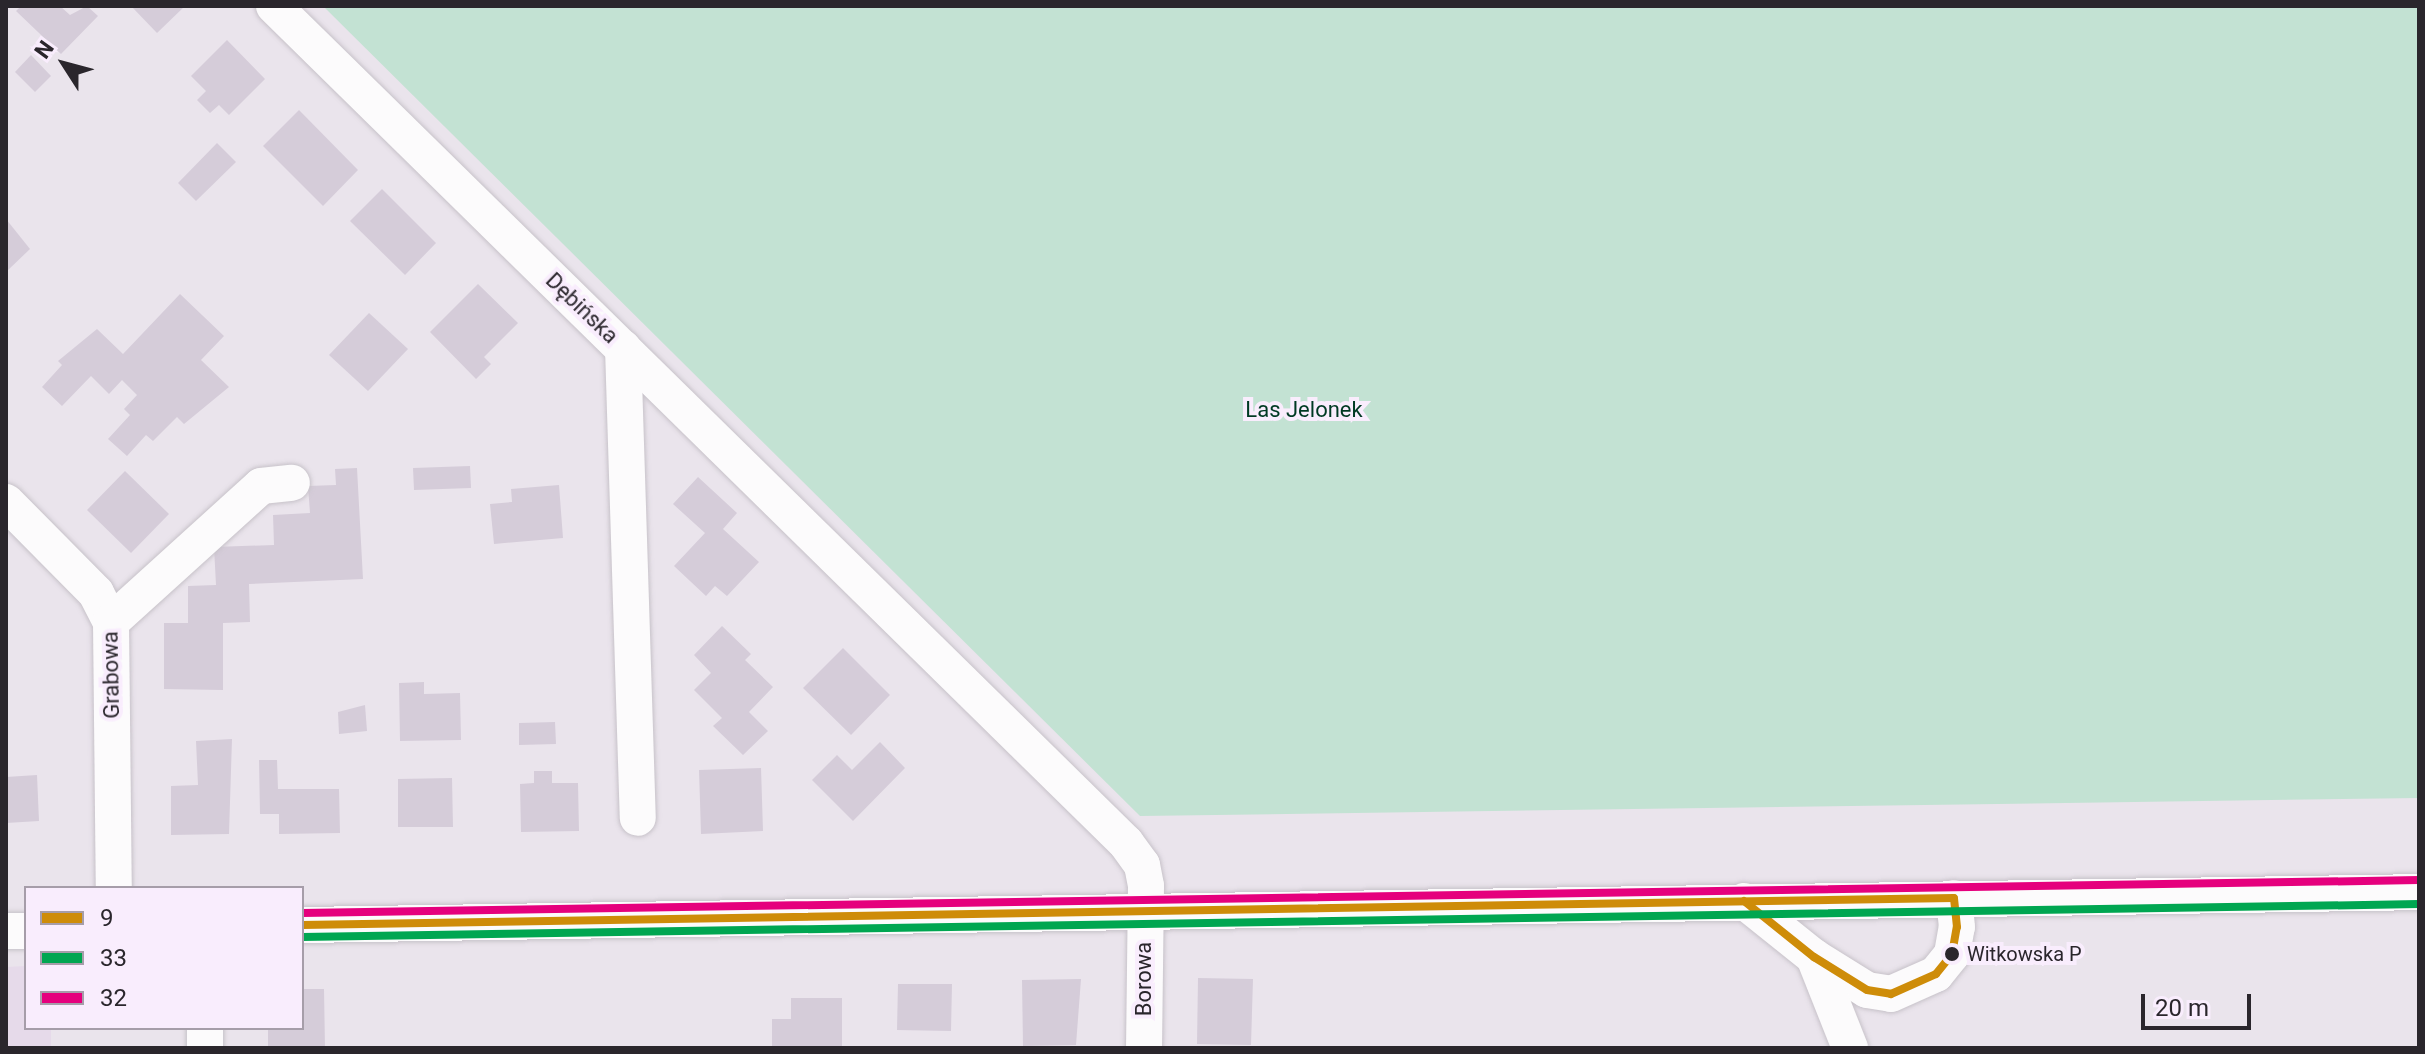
<!DOCTYPE html>
<meta charset="utf-8">
<style>
body{margin:0}
#map{position:relative;width:2425px;height:1054px;overflow:hidden;background:#eae4ec;font-family:Roboto,sans-serif}
div>[style]{position:absolute}
[style*='--x']{left:calc(var(--x)*1px);top:calc(var(--y)*1px);width:calc(var(--w)*1px);rotate:calc(var(--a)*1deg)}
.built>*{inset:0;background:#e6daea}
.green>*{inset:0;background:#c3e2d3}
.building>*{inset:0;background:#d5ccd9}
.roads{filter:drop-shadow(0 0 2px #c7c2c9) drop-shadow(0 0 2px #c7c2c9)}
.minor>*{height:36px;margin:-18px;padding:0 18px;transform-origin:18px;border-radius:18px;background:#fcfbfc}
.bus-1>*{height:8px;margin:-4px;padding:0 4px;transform-origin:4px;border-radius:4px;background:#ce8c09}
.bus-2>*{height:8px;margin:-4px;padding:0 4px;transform-origin:4px;border-radius:4px;background:#00a651}
.bus-3>*{height:8px;margin:-4px;padding:0 4px;transform-origin:4px;border-radius:4px;background:#e5007d}
.dots>*{width:22px;height:22px;translate:-50% -50%;box-sizing:border-box;border:4px solid #f9edfd;border-radius:50%}
span{translate:-50% -50%;white-space:nowrap;text-align:center;line-height:1.15;-webkit-text-stroke:8px #f9edfd;paint-order:stroke}
.bus-label{font-size:20px;color:#2a262c}
.left{translate:0 -50%;text-align:left}
.street-label{font-size:22px;color:#2a262c}
.park-label{font-size:22px;color:#003a23}
.frame{position:absolute;inset:0;border:8px solid #2a262c;pointer-events:none}
.legend{position:absolute;left:24px;top:886px;width:280px;height:144px;box-sizing:border-box;background:#f9edfd;border:2px solid #a69da9;margin:0;padding:10px 14px;list-style:none;font-size:24px;color:#2a262c}
.legend li{display:flex;align-items:center;gap:16px;height:40px}
.legend b{width:40px;border:2px solid #a69da9}
.north{position:absolute;left:24px;top:24px;width:80px;height:80px;-webkit-text-stroke:6px #f9edfd;paint-order:stroke;rotate:306deg;font-size:22px;font-weight:700;line-height:32px;text-align:center;color:#2a262c}
.north::after{content:'';display:block;margin:auto;width:28px;height:36px;background:#2a262c;clip-path:polygon(50% 0,100% 100%,50% 72%,0 100%)}
.scale{position:absolute;left:2141px;top:994px;width:110px;height:36px;box-sizing:border-box;border:4px solid #2a262c;border-top:0;padding-left:10px;font-size:24px;line-height:28px;white-space:nowrap;color:#2a262c;-webkit-text-stroke:6px #f9edfd;paint-order:stroke}
</style>
<div id="map">
<div class="built">
<i style="clip-path:polygon(26px 966px,26px 1028px,51px 1028px,51px 1048px,6px 1048px,6px 967px)"></i>
</div>
<div class="green">
<i style="clip-path:polygon(323px 6px,2419px 6px,2419px 798px,1140px 816px)"></i>
</div>
<div class="building">
<i style="clip-path:polygon(21px 6px,60px 6px,70px 15px,87px 6px,98px 16px,61px 54px,16px 11px)"></i>
<i style="clip-path:polygon(131px 6px,185px 6px,157px 33px)"></i>
<i style="clip-path:polygon(227px 40px,265px 79px,229px 115px,219px 105px,210px 113px,197px 100px,206px 91px,191px 76px)"></i>
<i style="clip-path:polygon(31px 55px,51px 76px,35px 92px,15px 72px)"></i>
<i style="clip-path:polygon(299px 110px,358px 170px,323px 206px,263px 146px)"></i>
<i style="clip-path:polygon(217px 143px,236px 162px,196px 201px,178px 183px)"></i>
<i style="clip-path:polygon(382px 189px,436px 243px,405px 275px,350px 221px)"></i>
<i style="clip-path:polygon(6px 219px,30px 249px,6px 272px)"></i>
<i style="clip-path:polygon(478px 284px,518px 323px,484px 357px,491px 364px,476px 379px,430px 332px)"></i>
<i style="clip-path:polygon(180px 294px,224px 336px,201px 360px,229px 387px,184px 424px,177px 417px,153px 441px,146px 435px,127px 456px,108px 439px,130px 415px,124px 409px,137px 395px,122px 380px,109px 394px,91px 376px,62px 406px,42px 387px,62px 365px,58px 361px,97px 329px,123px 354px)"></i>
<i style="clip-path:polygon(369px 313px,408px 349px,368px 391px,329px 355px)"></i>
<i style="clip-path:polygon(470px 466px,471px 488px,414px 490px,413px 468px)"></i>
<i style="clip-path:polygon(357px 468px,363px 579px,249px 584px,250px 622px,223px 623px,223px 690px,164px 689px,164px 623px,188px 623px,188px 586px,216px 585px,214px 547px,274px 545px,273px 515px,310px 513px,308px 486px,336px 485px,335px 469px)"></i>
<i style="clip-path:polygon(125px 471px,169px 514px,131px 553px,87px 510px)"></i>
<i style="clip-path:polygon(698px 477px,737px 513px,723px 529px,759px 562px,727px 596px,715px 586px,706px 596px,674px 566px,705px 533px,673px 504px)"></i>
<i style="clip-path:polygon(559px 485px,563px 538px,494px 544px,490px 504px,512px 502px,511px 489px)"></i>
<i style="clip-path:polygon(722px 626px,751px 654px,745px 660px,773px 687px,749px 712px,768px 731px,743px 755px,713px 726px,722px 718px,694px 690px,711px 673px,694px 655px)"></i>
<i style="clip-path:polygon(843px 648px,890px 695px,851px 735px,803px 688px)"></i>
<i style="clip-path:polygon(424px 682px,424px 694px,460px 693px,461px 740px,400px 741px,399px 683px)"></i>
<i style="clip-path:polygon(365px 705px,367px 731px,339px 734px,338px 712px)"></i>
<i style="clip-path:polygon(555px 722px,556px 744px,519px 745px,519px 723px)"></i>
<i style="clip-path:polygon(232px 739px,229px 834px,171px 835px,171px 786px,198px 785px,196px 741px)"></i>
<i style="clip-path:polygon(880px 742px,905px 768px,853px 821px,812px 780px,837px 755px,852px 770px)"></i>
<i style="clip-path:polygon(259px 760px,277px 760px,278px 789px,339px 789px,340px 833px,279px 834px,279px 814px,260px 814px)"></i>
<i style="clip-path:polygon(761px 768px,763px 831px,701px 834px,699px 770px)"></i>
<i style="clip-path:polygon(534px 771px,552px 771px,552px 783px,578px 783px,579px 831px,521px 832px,520px 784px,534px 783px)"></i>
<i style="clip-path:polygon(37px 775px,39px 821px,6px 823px,6px 777px)"></i>
<i style="clip-path:polygon(452px 778px,453px 827px,398px 827px,398px 779px)"></i>
<i style="clip-path:polygon(1198px 978px,1253px 979px,1251px 1045px,1197px 1044px)"></i>
<i style="clip-path:polygon(1081px 979px,1076px 1045px,1023px 1046px,1022px 980px)"></i>
<i style="clip-path:polygon(898px 984px,952px 984px,951px 1031px,897px 1030px)"></i>
<i style="clip-path:polygon(302px 989px,324px 989px,325px 1048px,268px 1048px,268px 1028px,302px 1028px)"></i>
<i style="clip-path:polygon(791px 998px,842px 998px,842px 1046px,772px 1048px,772px 1019px,791px 1019px)"></i>
</div>
<div class="roads">
<div class="minor">
<i style="--x:274;--y:6;--w:1194;--a:44.49"></i>
<i style="--x:1126;--y:843;--w:27;--a:54"></i>
<i style="--x:1142;--y:865;--w:21;--a:79"></i>
<i style="--x:1146;--y:886;--w:162;--a:90.7"></i>
<i style="--x:623;--y:348;--w:470;--a:88.2"></i>
<i style="--x:6;--y:502;--w:128;--a:45.3"></i>
<i style="--x:96;--y:593;--w:33;--a:63"></i>
<i style="--x:111;--y:622;--w:266;--a:89.4"></i>
<i style="--x:111;--y:622;--w:202;--a:-42.2"></i>
<i style="--x:261;--y:486;--w:31;--a:-6"></i>
<i style="--x:1744;--y:901;--w:90;--a:38.7"></i>
<i style="--x:1814;--y:957;--w:62;--a:31.9"></i>
<i style="--x:1867;--y:990;--w:24;--a:9"></i>
<i style="--x:1891;--y:994;--w:49;--a:-24"></i>
<i style="--x:1936;--y:974;--w:26;--a:-51"></i>
<i style="--x:1952;--y:954;--w:27;--a:-80"></i>
<i style="--x:1957;--y:927;--w:29;--a:-96"></i>
<i style="--x:302;--y:925;--w:2117;--a:-0.89"></i>
<i style="--x:6;--y:931;--w:20;--a:0"></i>
<i style="--x:1814;--y:957;--w:98;--a:68.4"></i>
<i style="--x:205;--y:1028;--w:20;--a:90"></i>
</div>
</div>
<div class="bus-1">
<i style="--x:1744;--y:901;--w:90;--a:38.7"></i>
<i style="--x:1814;--y:957;--w:62;--a:31.9"></i>
<i style="--x:1867;--y:990;--w:24;--a:9"></i>
<i style="--x:1891;--y:994;--w:49;--a:-24"></i>
<i style="--x:1936;--y:974;--w:26;--a:-51"></i>
<i style="--x:1952;--y:954;--w:27;--a:-80"></i>
<i style="--x:1957;--y:927;--w:29;--a:-96"></i>
<i style="--x:302;--y:925;--w:1652;--a:-0.94"></i>
</div>
<div class="bus-2">
<i style="--x:302;--y:937;--w:2117;--a:-0.89"></i>
</div>
<div class="bus-3">
<i style="--x:302;--y:913;--w:2117;--a:-0.89"></i>
</div>
<div class="dots">
<i style="left:1952px;top:954px;background:#2a262c"></i>
</div>
<div class="bus-label">
<span class="left" style="left:1967px;top:954px">Witkowska P</span>
</div>
<div class="street-label">
<span style="left:582px;top:308px;rotate:44deg">Dębińska</span>
<span style="left:111px;top:675px;rotate:-91deg">Grabowa</span>
<span style="left:1144px;top:979px;rotate:-90deg">Borowa</span>
</div>
<div class="park-label">
<span style="left:1304px;top:410px">Las Jelonek</span>
</div>
<div class="frame"></div>
<ul class="legend">
<li><b style="height:10px;background:#ce8c09"></b>9</li>
<li><b style="height:10px;background:#00a651"></b>33</li>
<li><b style="height:10px;background:#e5007d"></b>32</li>
</ul>
<div class="north">N</div>
<div class="scale">20 m</div>
</div>
